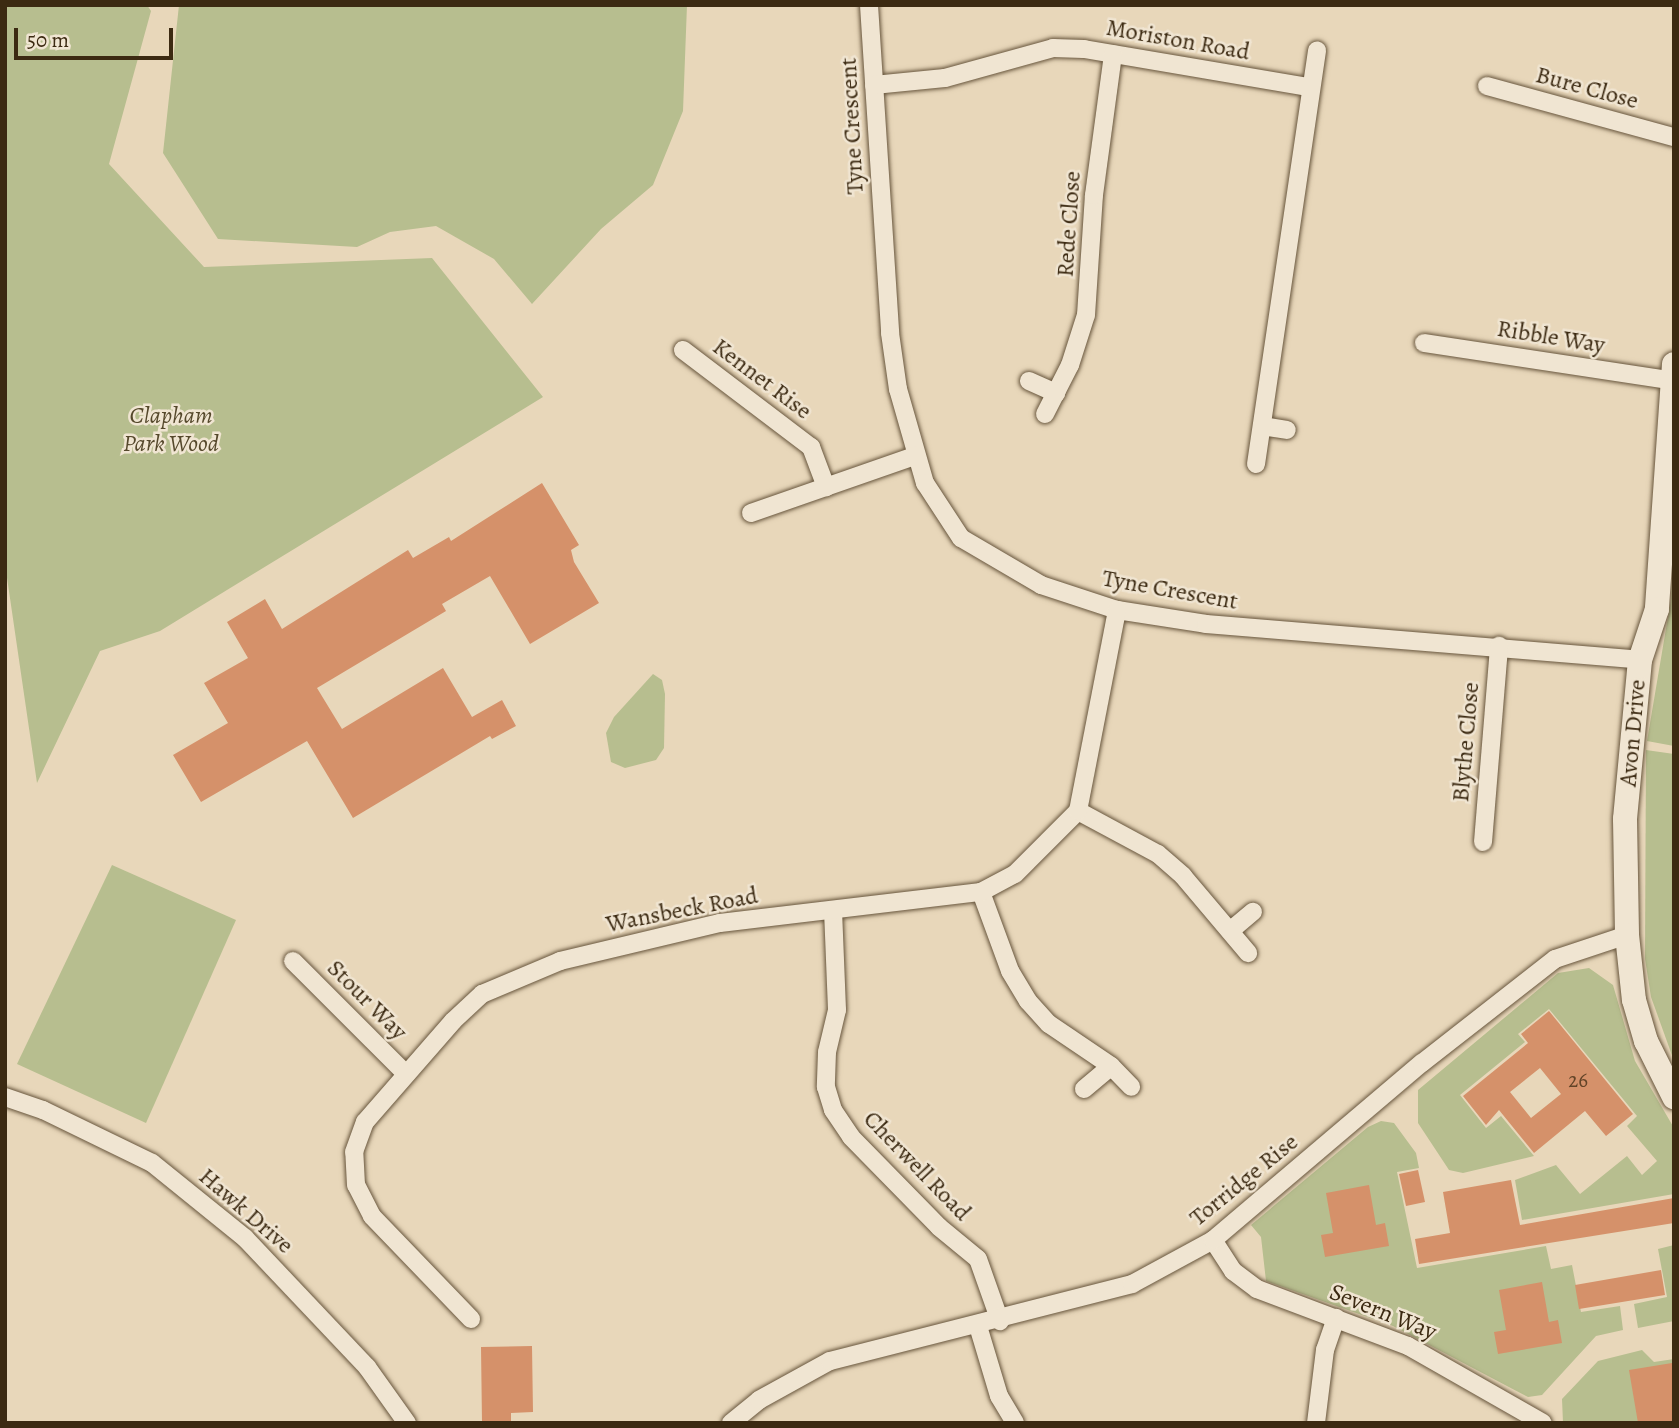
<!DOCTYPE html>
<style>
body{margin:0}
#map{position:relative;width:1679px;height:1428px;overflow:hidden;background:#e8d7ba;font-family:Alegreya,serif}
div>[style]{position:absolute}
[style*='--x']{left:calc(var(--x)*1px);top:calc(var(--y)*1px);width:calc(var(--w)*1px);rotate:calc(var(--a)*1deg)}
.green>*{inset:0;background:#b7be8f}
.building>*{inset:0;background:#d5916a}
.roads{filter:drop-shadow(0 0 2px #67553c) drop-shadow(0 0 2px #67553c)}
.street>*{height:18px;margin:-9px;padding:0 9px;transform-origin:9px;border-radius:9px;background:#f0e5d2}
.secondary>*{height:24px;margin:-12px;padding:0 12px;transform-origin:12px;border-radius:12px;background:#f0e5d2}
span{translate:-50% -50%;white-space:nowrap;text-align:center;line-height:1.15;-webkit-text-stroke:5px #f0e5d2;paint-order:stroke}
.number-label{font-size:21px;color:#624428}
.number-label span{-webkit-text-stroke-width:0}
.street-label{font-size:24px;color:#3c2a12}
.park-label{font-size:24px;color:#55482b;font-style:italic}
.frame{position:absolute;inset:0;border:7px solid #3c2a12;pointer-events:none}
.scale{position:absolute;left:14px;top:28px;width:159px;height:32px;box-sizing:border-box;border:4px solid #3c2a12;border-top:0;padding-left:9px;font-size:21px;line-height:24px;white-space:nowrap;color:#3c2a12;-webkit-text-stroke:5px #f0e5d2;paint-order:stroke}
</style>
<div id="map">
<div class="green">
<i style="clip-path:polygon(5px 5px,147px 5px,151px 11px,109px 164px,204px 267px,432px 258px,543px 397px,160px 631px,100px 651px,37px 783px,5px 564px)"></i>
<i style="clip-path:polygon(179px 5px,687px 5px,683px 111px,653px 185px,601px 229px,532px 304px,494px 259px,436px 226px,390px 232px,357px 247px,218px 239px,163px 153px)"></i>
<i style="clip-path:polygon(1674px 540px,1674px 746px,1647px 741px,1671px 599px)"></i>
<i style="clip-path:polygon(653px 674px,662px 680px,665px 694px,664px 748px,656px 760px,625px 768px,611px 762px,606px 733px,614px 717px)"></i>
<i style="clip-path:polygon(1646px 750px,1674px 754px,1674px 1061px,1651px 997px,1645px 959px)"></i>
<i style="clip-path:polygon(112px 865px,236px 920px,146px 1123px,17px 1064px)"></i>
<i style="clip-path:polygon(1589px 968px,1613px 985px,1635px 1061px,1674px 1128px,1674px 1194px,1522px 1220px,1515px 1180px,1556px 1165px,1580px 1194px,1627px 1156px,1642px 1175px,1657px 1161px,1627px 1126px,1637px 1116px,1549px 1009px,1518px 1034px,1525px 1042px,1460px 1095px,1486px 1128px,1501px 1116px,1534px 1156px,1463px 1173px,1449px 1170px,1418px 1123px,1418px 1090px,1558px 973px)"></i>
<i style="clip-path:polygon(1381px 1121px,1394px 1123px,1416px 1153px,1419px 1168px,1397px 1172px,1417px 1268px,1546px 1246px,1551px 1269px,1572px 1265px,1581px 1312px,1620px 1306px,1623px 1330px,1596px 1336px,1542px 1395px,1528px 1397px,1393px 1326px,1266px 1281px,1261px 1237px,1251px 1225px,1368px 1127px)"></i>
<i style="clip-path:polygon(1674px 1245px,1674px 1321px,1638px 1328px,1634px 1304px,1667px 1297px,1658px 1249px)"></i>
<i style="clip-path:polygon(1642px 1350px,1654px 1362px,1674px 1359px,1674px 1423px,1563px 1423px,1562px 1399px,1598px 1361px)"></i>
</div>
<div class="building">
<i style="clip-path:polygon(542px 483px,579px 545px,571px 550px,574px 562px,599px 603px,530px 644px,490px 576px,442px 604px,446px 611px,317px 688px,342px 729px,443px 668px,472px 717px,502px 700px,516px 726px,492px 739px,490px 736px,353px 818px,307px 741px,201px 802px,173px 755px,228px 723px,204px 683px,248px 658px,227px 622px,265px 599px,282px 629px,408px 550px,413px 558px,449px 537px,451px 541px)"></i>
<i style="clip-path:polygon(evenodd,1549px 1011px,1633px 1114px,1606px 1136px,1585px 1111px,1534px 1153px,1499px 1110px,1486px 1125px,1463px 1096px,1528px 1043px,1521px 1034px,1549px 1011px,1540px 1068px,1561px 1094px,1531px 1118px,1510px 1092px,1540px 1068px)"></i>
<i style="clip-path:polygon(1418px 1170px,1425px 1202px,1406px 1206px,1399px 1174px)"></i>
<i style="clip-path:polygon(1511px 1180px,1520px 1225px,1674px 1198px,1674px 1223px,1419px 1264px,1415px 1239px,1450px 1233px,1443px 1192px)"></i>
<i style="clip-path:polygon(1369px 1185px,1376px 1225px,1385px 1223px,1389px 1246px,1325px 1257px,1321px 1235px,1333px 1233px,1326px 1193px)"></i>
<i style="clip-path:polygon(1661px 1270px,1665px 1295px,1579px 1309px,1575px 1285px)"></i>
<i style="clip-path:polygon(1542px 1282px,1549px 1322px,1558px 1320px,1562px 1343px,1498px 1354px,1494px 1332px,1506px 1330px,1499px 1290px)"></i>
<i style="clip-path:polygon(532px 1346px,533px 1412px,511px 1413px,511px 1423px,482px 1423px,481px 1347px)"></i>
<i style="clip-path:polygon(1672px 1363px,1674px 1423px,1638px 1423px,1629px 1370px)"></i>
</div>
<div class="roads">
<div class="street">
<i style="--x:869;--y:5;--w:329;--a:86.3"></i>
<i style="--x:890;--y:333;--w:57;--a:81.9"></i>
<i style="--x:898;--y:389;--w:98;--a:74"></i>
<i style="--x:925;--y:483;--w:66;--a:56.8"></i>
<i style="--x:961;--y:538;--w:93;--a:30.4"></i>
<i style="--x:1041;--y:585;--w:80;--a:18.2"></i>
<i style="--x:1117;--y:610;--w:90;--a:8.9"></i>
<i style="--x:1206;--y:624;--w:435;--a:4.7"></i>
<i style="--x:874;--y:85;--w:71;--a:-5.6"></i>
<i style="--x:945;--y:78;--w:112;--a:-15.5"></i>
<i style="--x:1053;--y:48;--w:31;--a:2"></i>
<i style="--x:1084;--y:49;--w:228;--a:9.6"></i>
<i style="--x:1487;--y:86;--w:194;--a:15.3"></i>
<i style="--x:1424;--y:343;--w:249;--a:8.6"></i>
<i style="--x:683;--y:350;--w:161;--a:37.2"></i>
<i style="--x:811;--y:447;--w:43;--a:69.4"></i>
<i style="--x:1029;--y:381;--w:30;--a:24"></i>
<i style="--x:1045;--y:414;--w:55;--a:-63"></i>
<i style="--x:1070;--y:365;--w:52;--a:-72.3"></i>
<i style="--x:1086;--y:315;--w:120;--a:-86.2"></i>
<i style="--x:1094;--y:195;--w:142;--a:-82.3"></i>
<i style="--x:1262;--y:426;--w:25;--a:9"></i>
<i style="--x:1256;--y:464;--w:418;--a:-81.6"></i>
<i style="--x:751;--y:513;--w:174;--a:-19.2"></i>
<i style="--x:1078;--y:811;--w:91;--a:28.3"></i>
<i style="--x:1158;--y:854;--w:33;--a:41"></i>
<i style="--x:1183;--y:876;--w:101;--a:49.8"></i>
<i style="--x:1483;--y:842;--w:197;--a:-85.3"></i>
<i style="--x:981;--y:892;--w:84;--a:69.8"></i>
<i style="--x:1010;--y:971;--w:35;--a:59"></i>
<i style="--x:1028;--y:1001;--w:31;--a:48"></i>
<i style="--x:1049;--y:1024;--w:75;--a:34.1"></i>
<i style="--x:1111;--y:1066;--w:29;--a:46"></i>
<i style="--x:833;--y:910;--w:100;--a:87.7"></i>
<i style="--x:837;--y:1010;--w:43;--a:103.4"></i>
<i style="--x:827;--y:1052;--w:35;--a:92"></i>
<i style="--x:826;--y:1087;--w:24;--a:73"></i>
<i style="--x:833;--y:1110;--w:32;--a:56"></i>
<i style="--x:851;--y:1137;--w:126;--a:45.6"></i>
<i style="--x:939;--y:1227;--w:50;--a:39.4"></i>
<i style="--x:978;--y:1259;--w:66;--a:70.5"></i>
<i style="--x:1230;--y:931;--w:30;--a:-40"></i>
<i style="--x:293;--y:961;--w:160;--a:45"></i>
<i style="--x:1084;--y:1089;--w:35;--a:-40"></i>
<i style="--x:5;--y:1097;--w:40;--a:18.9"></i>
<i style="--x:43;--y:1110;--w:121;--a:25.9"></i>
<i style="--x:152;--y:1163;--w:119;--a:38.9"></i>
<i style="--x:245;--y:1238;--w:178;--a:46.6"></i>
<i style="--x:367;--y:1367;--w:69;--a:54.5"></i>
<i style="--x:1213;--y:1240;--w:37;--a:57"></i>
<i style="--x:1233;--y:1271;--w:30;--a:37"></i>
<i style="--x:1257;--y:1289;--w:161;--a:20.7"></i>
<i style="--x:1408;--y:1346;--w:155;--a:29.7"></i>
<i style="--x:471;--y:1319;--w:143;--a:-133.9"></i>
<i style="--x:372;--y:1216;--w:35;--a:-117"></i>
<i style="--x:356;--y:1185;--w:33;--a:-93"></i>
<i style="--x:354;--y:1152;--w:32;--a:-70"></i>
<i style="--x:365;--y:1122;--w:134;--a:-48.9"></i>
<i style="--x:453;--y:1021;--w:40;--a:-43"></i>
<i style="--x:482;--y:994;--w:85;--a:-22.9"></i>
<i style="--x:560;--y:961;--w:164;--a:-13.4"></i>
<i style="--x:720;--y:923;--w:263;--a:-6.8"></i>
<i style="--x:981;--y:892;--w:38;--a:-28"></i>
<i style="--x:1015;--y:874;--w:89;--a:-45"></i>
<i style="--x:1078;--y:811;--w:205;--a:-79"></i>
<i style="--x:978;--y:1326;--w:73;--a:73.3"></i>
<i style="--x:999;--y:1396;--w:31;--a:59"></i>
<i style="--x:731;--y:1423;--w:36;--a:-39"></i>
<i style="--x:759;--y:1400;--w:81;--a:-28.8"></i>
<i style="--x:830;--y:1361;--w:312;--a:-14.3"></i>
<i style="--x:1132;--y:1284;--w:92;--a:-28.5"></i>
<i style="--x:1213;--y:1240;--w:274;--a:-40.3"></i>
<i style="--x:1422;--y:1063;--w:169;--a:-38"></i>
<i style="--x:1555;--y:959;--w:76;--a:-18.4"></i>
<i style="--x:1316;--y:1423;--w:74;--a:-83"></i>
<i style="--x:1325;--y:1350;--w:34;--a:-71"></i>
</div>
<div class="secondary">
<i style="--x:1674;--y:364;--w:246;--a:94"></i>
<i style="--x:1657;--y:609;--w:54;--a:108.4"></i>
<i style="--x:1640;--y:660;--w:160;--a:95.4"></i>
<i style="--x:1625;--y:819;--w:116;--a:89"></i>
<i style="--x:1627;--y:935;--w:65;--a:83.9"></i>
<i style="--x:1634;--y:1000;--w:43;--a:73.7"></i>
<i style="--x:1646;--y:1041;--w:63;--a:63.4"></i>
</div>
</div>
<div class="number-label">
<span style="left:1578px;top:1080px">26</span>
</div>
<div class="street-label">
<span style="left:1178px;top:40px;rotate:10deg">Moriston Road</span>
<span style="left:1587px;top:88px;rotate:15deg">Bure Close</span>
<span style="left:852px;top:126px;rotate:-93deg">Tyne Crescent</span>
<span style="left:1069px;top:224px;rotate:-86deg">Rede Close</span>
<span style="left:1551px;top:337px;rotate:9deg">Ribble Way</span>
<span style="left:762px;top:379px;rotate:37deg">Kennet Rise</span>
<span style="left:1170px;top:590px;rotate:10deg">Tyne Crescent</span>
<span style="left:1633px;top:733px;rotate:-85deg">Avon Drive</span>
<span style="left:1466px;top:742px;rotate:-85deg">Blythe Close</span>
<span style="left:682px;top:910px;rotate:-11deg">Wansbeck Road</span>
<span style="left:367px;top:1000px;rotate:45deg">Stour Way</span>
<span style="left:917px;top:1166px;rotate:46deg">Cherwell Road</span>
<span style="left:1244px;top:1180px;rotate:-39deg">Torridge Rise</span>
<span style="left:246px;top:1211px;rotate:41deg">Hawk Drive</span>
<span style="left:1383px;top:1312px;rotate:22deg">Severn Way</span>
</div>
<div class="park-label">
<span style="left:171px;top:430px">Clapham<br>Park Wood</span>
</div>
<div class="frame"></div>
<div class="scale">50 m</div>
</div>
